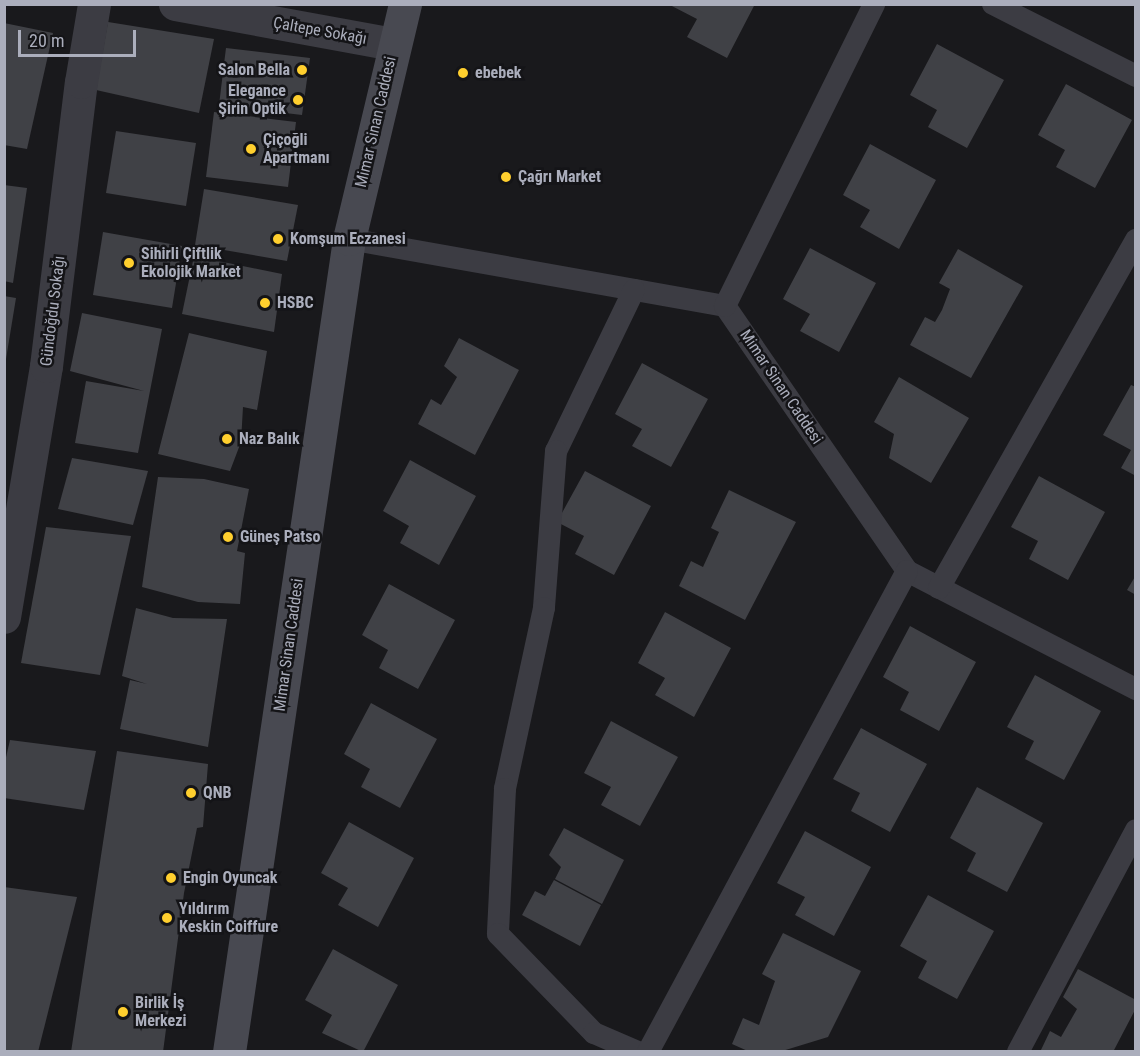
<!DOCTYPE html>
<meta charset="utf-8">
<style>
body{margin:0}
#map{position:relative;width:1140px;height:1056px;overflow:hidden;background:#19191c;font-family:"Roboto Condensed",sans-serif}
div>[style]{position:absolute}
[style*='--x']{left:calc(var(--x)*1px);top:calc(var(--y)*1px);width:calc(var(--w)*1px);rotate:calc(var(--a)*1deg)}
.building>*{inset:0;background:#404146}
.lane>*{height:22px;margin:-11px;padding:0 11px;transform-origin:11px;border-radius:11px;background:#3c3c43}
.street>*{height:33px;margin:-16.5px;padding:0 16.5px;transform-origin:16.5px;border-radius:16.5px;background:#3c3c43}
.secondary>*{height:33px;margin:-16.5px;padding:0 16.5px;transform-origin:16.5px;border-radius:16.5px;background:#484951}
.dots>*{width:16px;height:16px;translate:-50% -50%;box-sizing:border-box;border:3px solid #141417;border-radius:50%}
span{translate:-50% -50%;white-space:nowrap;text-align:center;line-height:1.15;-webkit-text-stroke:5px #141417;paint-order:stroke}
.street-label{font-size:16px;color:#abaebc}
.poi-label{font-size:16px;color:#abaebc;font-weight:700}
.right{translate:-100% -50%;text-align:right}
.left{translate:0 -50%;text-align:left}
.frame{position:absolute;inset:0;border:6px solid #abaebc;pointer-events:none}
.scale{position:absolute;left:18px;top:30px;width:118px;height:27px;box-sizing:border-box;border:3px solid #abaebc;border-top:0;padding-left:8px;font-size:18px;line-height:21px;white-space:nowrap;color:#abaebc;-webkit-text-stroke:4px #141417;paint-order:stroke}
</style>
<div id="map">
<div class="building">
<i style="clip-path:polygon(668px 4px,755px 4px,727px 58px,687px 37px,697px 19px)"></i>
<i style="clip-path:polygon(108px 22px,214px 39px,199px 113px,96px 90px)"></i>
<i style="clip-path:polygon(4px 23px,53px 33px,27px 149px,4px 145px)"></i>
<i style="clip-path:polygon(937px 44px,1004px 80px,967px 148px,928px 127px,937px 110px,910px 95px)"></i>
<i style="clip-path:polygon(226px 48px,310px 58px,302px 115px,219px 105px)"></i>
<i style="clip-path:polygon(1066px 84px,1132px 120px,1095px 188px,1056px 167px,1065px 150px,1038px 135px)"></i>
<i style="clip-path:polygon(214px 112px,296px 122px,288px 187px,206px 177px)"></i>
<i style="clip-path:polygon(116px 131px,196px 143px,186px 206px,106px 193px)"></i>
<i style="clip-path:polygon(870px 144px,936px 180px,899px 249px,860px 227px,870px 210px,843px 195px)"></i>
<i style="clip-path:polygon(4px 185px,27px 188px,13px 283px,4px 281px)"></i>
<i style="clip-path:polygon(204px 189px,298px 205px,287px 261px,195px 245px)"></i>
<i style="clip-path:polygon(103px 232px,182px 246px,172px 308px,93px 295px)"></i>
<i style="clip-path:polygon(810px 248px,876px 283px,839px 352px,800px 331px,810px 314px,783px 299px)"></i>
<i style="clip-path:polygon(958px 249px,1023px 286px,971px 378px,910px 345px,925px 317px,935px 322px,942px 310px,950px 289px,939px 283px)"></i>
<i style="clip-path:polygon(194px 256px,282px 274px,274px 332px,182px 314px)"></i>
<i style="clip-path:polygon(4px 296px,16px 298px,6px 359px,4px 359px)"></i>
<i style="clip-path:polygon(82px 313px,162px 329px,138px 453px,75px 443px,86px 381px,144px 391px,70px 371px)"></i>
<i style="clip-path:polygon(189px 333px,267px 351px,257px 410px,243px 407px,241px 442px,230px 471px,158px 454px)"></i>
<i style="clip-path:polygon(459px 338px,519px 370px,475px 455px,418px 424px,431px 399px,441px 405px,457px 377px,444px 366px)"></i>
<i style="clip-path:polygon(642px 363px,708px 399px,671px 467px,632px 446px,642px 429px,615px 414px)"></i>
<i style="clip-path:polygon(899px 377px,969px 418px,931px 483px,889px 458px,894px 434px,874px 422px)"></i>
<i style="clip-path:polygon(1131px 385px,1136px 387px,1136px 476px,1121px 468px,1131px 450px,1103px 435px)"></i>
<i style="clip-path:polygon(72px 458px,148px 471px,133px 525px,58px 509px)"></i>
<i style="clip-path:polygon(410px 460px,476px 496px,439px 565px,400px 543px,409px 526px,383px 511px)"></i>
<i style="clip-path:polygon(585px 471px,651px 506px,614px 575px,575px 554px,584px 536px,557px 522px)"></i>
<i style="clip-path:polygon(1039px 476px,1105px 512px,1068px 580px,1029px 559px,1038px 541px,1011px 527px)"></i>
<i style="clip-path:polygon(158px 477px,204px 479px,249px 489px,237px 551px,245px 553px,240px 604px,198px 602px,142px 587px)"></i>
<i style="clip-path:polygon(729px 490px,796px 522px,745px 620px,679px 586px,691px 561px,703px 567px,719px 532px,711px 528px)"></i>
<i style="clip-path:polygon(46px 527px,131px 536px,100px 675px,21px 663px)"></i>
<i style="clip-path:polygon(1136px 575px,1136px 595px,1127px 590px)"></i>
<i style="clip-path:polygon(389px 584px,455px 620px,418px 689px,379px 668px,388px 650px,362px 635px)"></i>
<i style="clip-path:polygon(136px 608px,173px 618px,227px 619px,208px 747px,120px 729px,130px 680px,147px 684px,122px 676px)"></i>
<i style="clip-path:polygon(665px 612px,731px 648px,694px 717px,655px 695px,665px 678px,638px 663px)"></i>
<i style="clip-path:polygon(910px 626px,976px 662px,939px 731px,900px 710px,909px 692px,883px 677px)"></i>
<i style="clip-path:polygon(1035px 675px,1101px 711px,1064px 780px,1025px 759px,1034px 741px,1007px 727px)"></i>
<i style="clip-path:polygon(371px 703px,437px 739px,400px 808px,361px 787px,370px 769px,344px 754px)"></i>
<i style="clip-path:polygon(611px 721px,678px 757px,640px 826px,601px 805px,611px 787px,584px 773px)"></i>
<i style="clip-path:polygon(861px 728px,927px 764px,890px 832px,851px 811px,860px 793px,833px 779px)"></i>
<i style="clip-path:polygon(10px 740px,96px 751px,84px 810px,4px 798px,4px 766px)"></i>
<i style="clip-path:polygon(117px 751px,208px 764px,203px 827px,197px 828px,184px 893px,163px 1052px,71px 1052px)"></i>
<i style="clip-path:polygon(977px 787px,1043px 823px,1007px 892px,967px 871px,976px 853px,950px 838px)"></i>
<i style="clip-path:polygon(349px 822px,414px 858px,378px 927px,338px 905px,348px 888px,321px 873px)"></i>
<i style="clip-path:polygon(564px 828px,624px 860px,602px 904px,555px 879px,561px 867px,549px 855px)"></i>
<i style="clip-path:polygon(805px 831px,871px 867px,834px 936px,795px 915px,805px 897px,777px 883px)"></i>
<i style="clip-path:polygon(554px 880px,601px 905px,580px 946px,522px 915px,535px 891px,545px 896px)"></i>
<i style="clip-path:polygon(4px 887px,77px 897px,38px 1052px,4px 1052px)"></i>
<i style="clip-path:polygon(928px 895px,994px 931px,957px 999px,918px 978px,927px 961px,900px 946px)"></i>
<i style="clip-path:polygon(783px 933px,861px 971px,828px 1037px,779px 1052px,750px 1052px,732px 1044px,743px 1018px,759px 1025px,775px 981px,762px 974px)"></i>
<i style="clip-path:polygon(333px 949px,398px 985px,363px 1052px,322px 1033px,332px 1015px,305px 1000px)"></i>
<i style="clip-path:polygon(1078px 969px,1136px 1000px,1136px 1008px,1113px 1052px,1040px 1052px,1050px 1031px,1061px 1037px,1077px 1009px,1063px 997px)"></i>
</div>
<div class="lane">
<i style="--x:993;--y:4;--w:160;--a:26.7"></i>
<i style="--x:349;--y:239;--w:382;--a:10.1"></i>
<i style="--x:725;--y:306;--w:321;--a:55.5"></i>
<i style="--x:907;--y:571;--w:258;--a:27.3"></i>
<i style="--x:634;--y:290;--w:179;--a:115.8"></i>
<i style="--x:556;--y:451;--w:157;--a:94.4"></i>
<i style="--x:544;--y:608;--w:185;--a:102.2"></i>
<i style="--x:505;--y:789;--w:145;--a:92.8"></i>
<i style="--x:498;--y:934;--w:138;--a:45.9"></i>
<i style="--x:594;--y:1033;--w:48;--a:23.4"></i>
<i style="--x:725;--y:306;--w:337;--a:-63.7"></i>
<i style="--x:939;--y:588;--w:400;--a:-60.5"></i>
<i style="--x:648;--y:1052;--w:546;--a:-61.7"></i>
<i style="--x:1018;--y:1052;--w:251;--a:-62"></i>
</div>
<div class="street">
<i style="--x:175;--y:4;--w:223;--a:10.4"></i>
<i style="--x:4;--y:617;--w:254;--a:-80.5"></i>
<i style="--x:46;--y:366;--w:286;--a:-83"></i>
<i style="--x:81;--y:82;--w:79;--a:-80.5"></i>
</div>
<div class="secondary">
<i style="--x:229;--y:1052;--w:822;--a:-81.6"></i>
<i style="--x:349;--y:239;--w:242;--a:-76.6"></i>
</div>
<div class="dots">
<i style="left:302px;top:70px;background:#ffcf2e"></i>
<i style="left:463px;top:73px;background:#ffcf2e"></i>
<i style="left:298px;top:100px;background:#ffcf2e"></i>
<i style="left:251px;top:149px;background:#ffcf2e"></i>
<i style="left:506px;top:177px;background:#ffcf2e"></i>
<i style="left:278px;top:239px;background:#ffcf2e"></i>
<i style="left:129px;top:263px;background:#ffcf2e"></i>
<i style="left:265px;top:303px;background:#ffcf2e"></i>
<i style="left:227px;top:439px;background:#ffcf2e"></i>
<i style="left:228px;top:537px;background:#ffcf2e"></i>
<i style="left:191px;top:793px;background:#ffcf2e"></i>
<i style="left:171px;top:878px;background:#ffcf2e"></i>
<i style="left:167px;top:918px;background:#ffcf2e"></i>
<i style="left:123px;top:1012px;background:#ffcf2e"></i>
</div>
<div class="street-label">
<span style="left:320px;top:31px;rotate:10deg">Çaltepe Sokağı</span>
<span style="left:376px;top:122px;rotate:-77deg">Mimar Sinan Caddesi</span>
<span style="left:53px;top:311px;rotate:-83deg">Gündoğdu Sokağı</span>
<span style="left:781px;top:387px;rotate:56deg">Mimar Sinan Caddesi</span>
<span style="left:289px;top:645px;rotate:-82deg">Mimar Sinan Caddesi</span>
</div>
<div class="poi-label">
<span class="right" style="left:290px;top:70px">Salon Bella</span>
<span class="left" style="left:475px;top:73px">ebebek</span>
<span class="right" style="left:286px;top:100px">Elegance<br>Şirin Optik</span>
<span class="left" style="left:263px;top:149px">Çiçoğli<br>Apartmanı</span>
<span class="left" style="left:518px;top:177px">Çağrı Market</span>
<span class="left" style="left:290px;top:239px">Komşum Eczanesi</span>
<span class="left" style="left:141px;top:263px">Sihirli Çiftlik<br>Ekolojik Market</span>
<span class="left" style="left:277px;top:303px">HSBC</span>
<span class="left" style="left:239px;top:439px">Naz Balık</span>
<span class="left" style="left:240px;top:537px">Güneş Patso</span>
<span class="left" style="left:203px;top:793px">QNB</span>
<span class="left" style="left:183px;top:878px">Engin Oyuncak</span>
<span class="left" style="left:179px;top:918px">Yıldırım<br>Keskin Coiffure</span>
<span class="left" style="left:135px;top:1012px">Birlik İş<br>Merkezi</span>
</div>
<div class="frame"></div>
<div class="scale">20 m</div>
</div>
